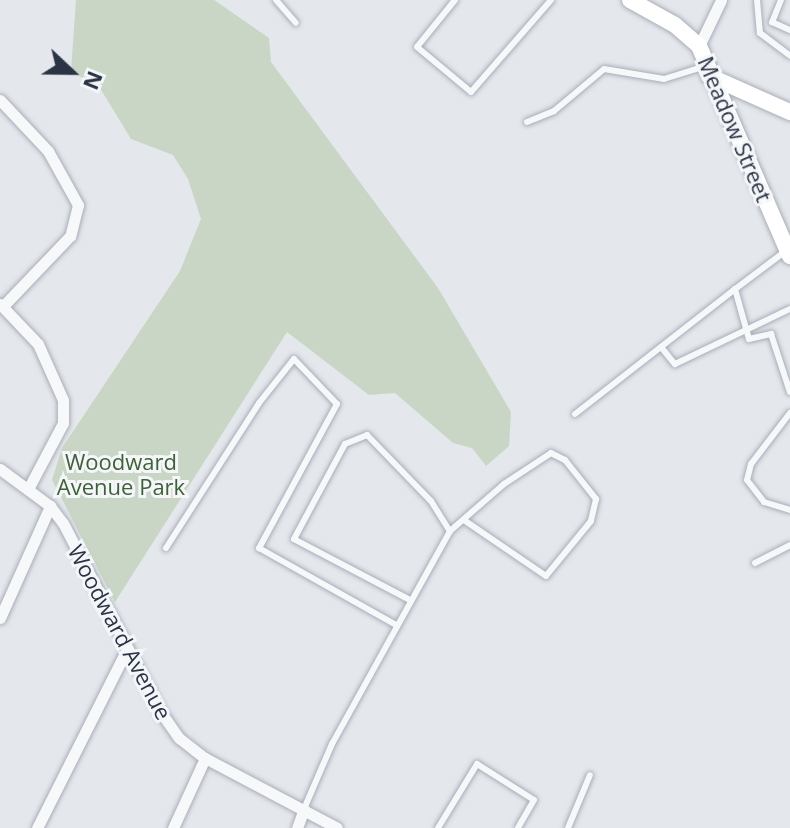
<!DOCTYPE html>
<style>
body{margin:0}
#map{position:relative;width:790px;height:828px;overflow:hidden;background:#e4e7ec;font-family:"Open Sans",sans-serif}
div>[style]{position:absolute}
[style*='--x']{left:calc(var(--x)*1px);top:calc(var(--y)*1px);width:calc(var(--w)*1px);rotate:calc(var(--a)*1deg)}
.green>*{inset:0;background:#c9d6c5}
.roads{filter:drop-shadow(0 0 2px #a9aeb7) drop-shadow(0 0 2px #a9aeb7)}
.lane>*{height:6px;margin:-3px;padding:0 3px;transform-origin:3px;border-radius:3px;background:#f7f8fa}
.street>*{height:11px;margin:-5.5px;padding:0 5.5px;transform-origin:5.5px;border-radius:5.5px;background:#f7f8fa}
.secondary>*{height:16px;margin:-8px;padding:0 8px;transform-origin:8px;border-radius:8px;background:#fff}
span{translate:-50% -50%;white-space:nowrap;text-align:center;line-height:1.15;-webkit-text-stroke:6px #f4f6f9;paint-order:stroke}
.street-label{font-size:22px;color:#2b3445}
.park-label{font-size:22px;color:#3f6138}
.north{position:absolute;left:32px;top:32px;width:80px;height:80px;-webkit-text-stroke:6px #f4f6f9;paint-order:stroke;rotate:112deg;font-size:22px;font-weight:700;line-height:32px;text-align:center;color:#2b3445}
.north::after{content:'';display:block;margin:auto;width:28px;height:36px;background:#2b3445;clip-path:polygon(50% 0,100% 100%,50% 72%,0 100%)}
</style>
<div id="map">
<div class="green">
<i style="clip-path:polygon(76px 0,214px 0,269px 38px,271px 62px,438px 288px,511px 412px,509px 446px,486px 466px,472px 448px,453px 443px,395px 393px,369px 395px,287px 332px,115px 602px,52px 480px,62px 448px,180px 271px,201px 219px,188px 179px,173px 155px,131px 139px,100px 88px,71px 71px)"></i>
</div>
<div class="roads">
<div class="lane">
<i style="--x:276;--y:0;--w:30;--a:49"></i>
<i style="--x:455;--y:0;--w:60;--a:129"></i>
<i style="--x:417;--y:47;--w:70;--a:39.8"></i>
<i style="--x:471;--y:92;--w:122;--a:-49"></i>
<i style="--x:757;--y:0;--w:33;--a:85"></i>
<i style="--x:760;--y:33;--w:38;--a:37"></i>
<i style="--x:781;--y:0;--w:24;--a:112"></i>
<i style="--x:772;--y:22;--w:20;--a:24"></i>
<i style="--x:527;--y:122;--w:29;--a:-22"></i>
<i style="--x:554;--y:111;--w:65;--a:-40"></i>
<i style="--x:604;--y:69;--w:61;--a:9.5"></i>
<i style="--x:664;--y:79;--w:44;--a:-17.2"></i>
<i style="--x:787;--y:250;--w:65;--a:143.1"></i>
<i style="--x:735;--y:289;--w:52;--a:74.4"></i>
<i style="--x:749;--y:339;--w:23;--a:-13"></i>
<i style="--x:771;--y:334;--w:61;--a:71.9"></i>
<i style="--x:661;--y:347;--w:22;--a:51"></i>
<i style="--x:675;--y:364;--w:127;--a:-25.6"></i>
<i style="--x:790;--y:413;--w:64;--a:127.4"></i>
<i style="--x:751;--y:464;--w:16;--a:104"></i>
<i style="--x:747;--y:480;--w:28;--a:52"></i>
<i style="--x:764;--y:502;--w:27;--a:17"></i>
<i style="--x:575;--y:414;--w:203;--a:-38"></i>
<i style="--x:166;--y:548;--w:172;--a:-57.3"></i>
<i style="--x:259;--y:403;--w:56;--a:-51.5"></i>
<i style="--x:294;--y:359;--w:62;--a:46.3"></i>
<i style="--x:337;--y:404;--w:164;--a:118.4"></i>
<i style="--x:259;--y:548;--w:157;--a:29.3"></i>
<i style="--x:755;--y:563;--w:39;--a:-27"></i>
<i style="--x:410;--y:600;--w:131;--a:-152.3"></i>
<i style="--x:294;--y:539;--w:108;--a:-61.8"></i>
<i style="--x:345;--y:444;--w:24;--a:-22"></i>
<i style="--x:367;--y:435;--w:92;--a:45.9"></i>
<i style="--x:431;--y:501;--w:36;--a:58"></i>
<i style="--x:304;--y:809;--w:71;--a:-66.7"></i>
<i style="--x:332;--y:744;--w:244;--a:-61"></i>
<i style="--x:450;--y:531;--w:72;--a:-41"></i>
<i style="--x:504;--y:484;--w:56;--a:-33.4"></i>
<i style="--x:551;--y:453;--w:16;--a:27"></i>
<i style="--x:565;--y:460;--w:50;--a:51.5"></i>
<i style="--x:596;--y:499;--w:23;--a:103"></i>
<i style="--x:591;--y:521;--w:71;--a:129.3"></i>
<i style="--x:546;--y:576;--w:99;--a:-145.7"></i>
<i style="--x:438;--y:828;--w:75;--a:-58.6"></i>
<i style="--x:477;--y:764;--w:67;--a:32.3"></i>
<i style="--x:534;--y:800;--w:32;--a:120"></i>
<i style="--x:568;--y:828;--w:57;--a:-67.5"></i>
</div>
<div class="street">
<i style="--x:699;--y:46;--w:51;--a:-64.4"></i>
<i style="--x:0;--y:100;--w:70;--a:46.7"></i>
<i style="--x:48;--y:151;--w:62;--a:60.9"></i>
<i style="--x:78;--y:205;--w:32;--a:104"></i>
<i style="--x:70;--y:236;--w:97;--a:133.7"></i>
<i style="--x:0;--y:304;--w:55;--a:46.5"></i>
<i style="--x:38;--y:344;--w:61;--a:65.9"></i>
<i style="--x:63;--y:400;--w:23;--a:90"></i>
<i style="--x:63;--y:423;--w:75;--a:117.9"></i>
<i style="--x:0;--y:469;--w:62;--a:36.5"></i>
<i style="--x:50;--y:506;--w:21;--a:53"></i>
<i style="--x:63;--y:523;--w:212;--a:62.7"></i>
<i style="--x:160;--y:711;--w:33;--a:55"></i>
<i style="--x:179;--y:738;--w:33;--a:38"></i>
<i style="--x:205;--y:758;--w:149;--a:27.9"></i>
<i style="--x:0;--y:618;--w:123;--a:-65.9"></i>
<i style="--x:37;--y:828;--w:200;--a:-63.3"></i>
<i style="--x:173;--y:828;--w:77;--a:-65.4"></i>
<i style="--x:297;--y:828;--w:20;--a:-70"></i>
</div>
<div class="secondary">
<i style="--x:630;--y:0;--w:51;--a:29.1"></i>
<i style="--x:675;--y:25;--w:32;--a:41"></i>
<i style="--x:699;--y:46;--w:229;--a:66.6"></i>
<i style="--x:709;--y:76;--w:89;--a:24"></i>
</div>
</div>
<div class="street-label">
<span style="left:735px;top:129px;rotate:67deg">Meadow Street</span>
<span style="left:120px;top:632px;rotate:62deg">Woodward Avenue</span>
</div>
<div class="park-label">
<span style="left:121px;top:474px">Woodward<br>Avenue Park</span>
</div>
<div class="north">N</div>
</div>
